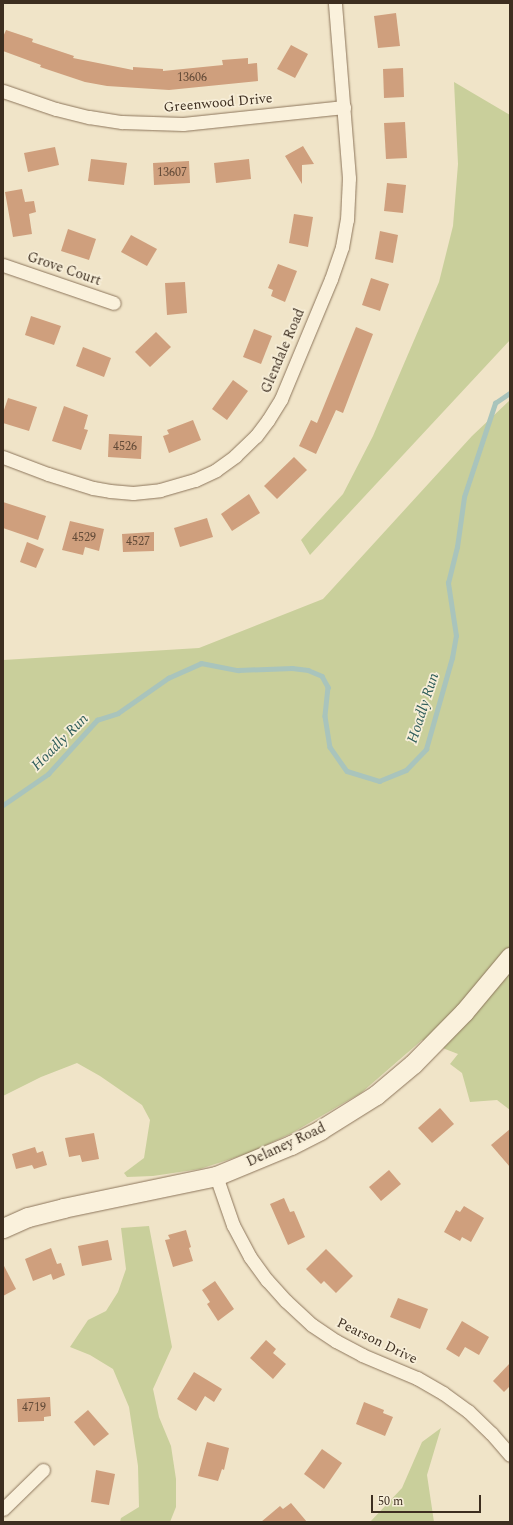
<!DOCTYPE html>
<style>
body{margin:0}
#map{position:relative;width:513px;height:1525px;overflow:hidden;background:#f0e4c8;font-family:Spectral,serif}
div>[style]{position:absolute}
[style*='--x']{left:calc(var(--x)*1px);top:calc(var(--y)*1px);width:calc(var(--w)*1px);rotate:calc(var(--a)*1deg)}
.green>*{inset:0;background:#c9cf9b}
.stream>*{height:4.5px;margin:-2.25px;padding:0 2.25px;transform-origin:2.25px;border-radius:2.25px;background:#a9c4bc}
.building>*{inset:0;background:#cf9f7d}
.roads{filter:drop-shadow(0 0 1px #8d765c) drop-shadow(0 0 1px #8d765c)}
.street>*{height:13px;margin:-6.5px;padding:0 6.5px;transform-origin:6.5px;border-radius:6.5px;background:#faf1dc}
.secondary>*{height:19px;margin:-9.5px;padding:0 9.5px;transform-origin:9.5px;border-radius:9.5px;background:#faf1dc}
span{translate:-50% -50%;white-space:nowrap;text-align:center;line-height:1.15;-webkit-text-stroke:3.5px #f7eed8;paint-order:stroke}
.number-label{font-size:12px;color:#624a37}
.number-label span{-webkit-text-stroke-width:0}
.street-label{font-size:14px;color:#3d2e20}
.water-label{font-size:15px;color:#2f5d5a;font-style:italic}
.frame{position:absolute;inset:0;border:4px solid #3d2e20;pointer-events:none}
.scale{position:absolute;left:371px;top:1495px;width:110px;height:18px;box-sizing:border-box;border:2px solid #3d2e20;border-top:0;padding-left:5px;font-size:12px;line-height:14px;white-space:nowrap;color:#3d2e20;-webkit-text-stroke:3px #f7eed8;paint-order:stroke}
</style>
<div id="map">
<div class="green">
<i style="clip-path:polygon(454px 82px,510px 115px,510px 340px,310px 555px,301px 540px,343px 494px,373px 436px,439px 282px,453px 226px,458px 164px)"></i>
<i style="clip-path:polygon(510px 400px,510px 1110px,497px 1100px,470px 1102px,462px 1073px,450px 1064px,458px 1054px,422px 1040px,361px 1093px,292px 1133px,249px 1153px,200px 1169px,153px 1176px,127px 1177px,124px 1173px,144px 1158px,150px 1120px,142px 1105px,100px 1076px,77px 1063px,41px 1077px,3px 1096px,3px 660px,199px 648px,323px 599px,472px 436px)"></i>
<i style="clip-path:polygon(149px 1226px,172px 1347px,153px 1389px,159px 1417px,171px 1446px,176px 1479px,176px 1507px,170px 1522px,120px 1522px,121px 1518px,139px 1507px,138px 1466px,129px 1407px,113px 1369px,90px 1355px,70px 1347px,88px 1320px,106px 1311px,118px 1292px,126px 1269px,121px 1228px)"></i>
<i style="clip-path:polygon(441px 1428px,427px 1475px,434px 1522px,370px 1522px,402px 1488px,422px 1442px)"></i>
</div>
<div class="stream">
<i style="--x:3;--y:805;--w:55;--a:-34.6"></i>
<i style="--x:48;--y:774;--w:73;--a:-47.8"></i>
<i style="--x:97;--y:720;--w:22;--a:-18"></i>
<i style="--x:118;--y:713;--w:61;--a:-35"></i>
<i style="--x:168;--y:678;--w:36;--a:-24"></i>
<i style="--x:201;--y:663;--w:38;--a:11"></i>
<i style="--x:238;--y:670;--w:54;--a:-2.1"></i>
<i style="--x:292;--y:668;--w:16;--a:7"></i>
<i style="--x:308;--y:670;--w:15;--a:23"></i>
<i style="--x:322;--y:676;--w:13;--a:61"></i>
<i style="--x:328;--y:687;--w:29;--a:96"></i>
<i style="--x:325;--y:716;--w:31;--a:81"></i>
<i style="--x:330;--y:747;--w:29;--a:55"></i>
<i style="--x:347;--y:771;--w:34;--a:17"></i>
<i style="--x:379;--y:781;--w:29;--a:-22"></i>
<i style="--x:406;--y:770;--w:29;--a:-46"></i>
<i style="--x:426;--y:749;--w:95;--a:-74.1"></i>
<i style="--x:452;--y:658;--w:22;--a:-80"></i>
<i style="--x:456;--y:636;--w:54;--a:-98.6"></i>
<i style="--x:448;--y:583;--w:37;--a:-76"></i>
<i style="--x:457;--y:547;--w:50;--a:-82"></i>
<i style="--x:464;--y:497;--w:99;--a:-71.7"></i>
<i style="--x:495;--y:403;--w:18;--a:-34"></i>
</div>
<div class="building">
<i style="clip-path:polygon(396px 13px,400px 46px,378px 48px,374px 16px)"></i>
<i style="clip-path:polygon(6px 30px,33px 39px,32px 42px,74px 56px,73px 58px,133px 70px,133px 67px,163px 69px,163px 71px,223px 65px,222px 60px,248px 58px,248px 64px,257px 63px,258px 81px,169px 90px,107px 86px,85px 82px,40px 67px,41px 65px,3px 51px,3px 37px)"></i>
<i style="clip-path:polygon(291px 45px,308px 54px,295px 78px,277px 69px)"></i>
<i style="clip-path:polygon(403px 68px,404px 97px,384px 98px,383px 69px)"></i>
<i style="clip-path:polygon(405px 122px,407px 158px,386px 159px,384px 123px)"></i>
<i style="clip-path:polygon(303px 146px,314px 164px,302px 165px,302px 184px,285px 156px)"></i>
<i style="clip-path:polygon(55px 147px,59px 165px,28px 172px,24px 153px)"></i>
<i style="clip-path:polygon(91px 159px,127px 163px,124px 185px,88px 181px)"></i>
<i style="clip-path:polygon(249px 159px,251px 179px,216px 183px,214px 163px)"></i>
<i style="clip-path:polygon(189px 161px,190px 183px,154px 185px,153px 163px)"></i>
<i style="clip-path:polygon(387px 183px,406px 185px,403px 213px,384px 211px)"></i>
<i style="clip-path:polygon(22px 189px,25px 202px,34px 201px,36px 212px,29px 214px,32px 234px,13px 237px,5px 192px)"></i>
<i style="clip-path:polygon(294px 214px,313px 217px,308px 247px,289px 243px)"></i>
<i style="clip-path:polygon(68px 229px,96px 239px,89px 260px,61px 251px)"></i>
<i style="clip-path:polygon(380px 231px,398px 235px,393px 263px,375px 259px)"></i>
<i style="clip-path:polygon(131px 235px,157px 249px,147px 266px,121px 252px)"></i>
<i style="clip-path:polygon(278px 264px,297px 271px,285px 302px,271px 296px,273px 290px,268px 288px)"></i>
<i style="clip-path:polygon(371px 278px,389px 284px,380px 311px,362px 305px)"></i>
<i style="clip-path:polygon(185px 282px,187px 313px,167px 315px,165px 283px)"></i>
<i style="clip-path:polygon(31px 316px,61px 326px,54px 345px,25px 335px)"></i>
<i style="clip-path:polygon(356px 327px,373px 334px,343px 413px,336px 410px,316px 454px,299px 446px,311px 420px,317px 423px)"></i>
<i style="clip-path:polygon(254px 329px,272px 336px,261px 364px,243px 357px)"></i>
<i style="clip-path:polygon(156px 332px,171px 347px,150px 367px,135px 352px)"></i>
<i style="clip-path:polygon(83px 347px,111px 358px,104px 377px,76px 366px)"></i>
<i style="clip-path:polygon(233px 380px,248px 391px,227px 420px,212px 409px)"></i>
<i style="clip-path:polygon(8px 398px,37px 407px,29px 431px,3px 423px,3px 413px)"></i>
<i style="clip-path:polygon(64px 406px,88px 415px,84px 429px,88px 430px,81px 450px,52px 441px)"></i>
<i style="clip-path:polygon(193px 420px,201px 440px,169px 453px,163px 436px,169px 434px,167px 430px)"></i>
<i style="clip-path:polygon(109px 434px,142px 436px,141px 459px,108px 457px)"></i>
<i style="clip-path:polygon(294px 457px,307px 470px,277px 499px,264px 486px)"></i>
<i style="clip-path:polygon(249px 494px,260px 513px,232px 531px,221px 514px)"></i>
<i style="clip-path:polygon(3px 502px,46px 516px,38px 540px,3px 528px)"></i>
<i style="clip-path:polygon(207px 518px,213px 537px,180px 547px,174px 528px)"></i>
<i style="clip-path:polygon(70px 521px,104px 529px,99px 551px,85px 547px,83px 555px,62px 550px)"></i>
<i style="clip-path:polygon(154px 532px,154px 551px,123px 552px,122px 534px)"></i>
<i style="clip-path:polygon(27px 542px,44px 549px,36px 568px,20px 562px)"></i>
<i style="clip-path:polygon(440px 1108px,454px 1124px,432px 1143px,418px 1128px)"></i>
<i style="clip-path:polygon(510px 1129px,510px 1167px,491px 1145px)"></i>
<i style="clip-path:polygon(94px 1133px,99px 1159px,82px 1162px,80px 1155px,69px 1157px,65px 1138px)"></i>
<i style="clip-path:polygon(35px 1147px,37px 1153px,43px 1151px,47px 1165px,34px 1169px,32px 1165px,16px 1169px,12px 1154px)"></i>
<i style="clip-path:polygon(389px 1170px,401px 1184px,381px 1201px,369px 1187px)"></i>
<i style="clip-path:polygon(284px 1198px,290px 1212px,294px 1211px,305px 1237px,288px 1245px,270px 1204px)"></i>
<i style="clip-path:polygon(464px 1206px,484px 1218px,471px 1242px,462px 1237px,460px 1241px,444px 1232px,456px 1210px,460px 1212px)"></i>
<i style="clip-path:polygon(186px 1230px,191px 1247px,189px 1248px,193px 1261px,173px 1267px,165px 1240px,170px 1239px,168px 1235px)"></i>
<i style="clip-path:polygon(108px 1240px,112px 1260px,82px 1266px,78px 1246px)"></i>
<i style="clip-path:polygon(51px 1248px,57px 1264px,61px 1263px,65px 1275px,53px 1280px,51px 1274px,33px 1281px,25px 1259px)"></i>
<i style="clip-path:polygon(326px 1249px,353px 1276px,336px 1293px,324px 1281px,321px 1284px,306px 1269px)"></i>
<i style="clip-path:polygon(3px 1264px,16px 1289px,3px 1296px)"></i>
<i style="clip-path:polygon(215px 1281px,234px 1309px,218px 1321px,207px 1304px,210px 1302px,202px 1290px)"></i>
<i style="clip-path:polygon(398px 1298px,428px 1309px,420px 1329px,390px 1317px)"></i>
<i style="clip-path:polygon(462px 1321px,489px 1337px,479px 1355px,465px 1347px,459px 1357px,446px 1349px)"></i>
<i style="clip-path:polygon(266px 1340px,276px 1349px,273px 1353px,286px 1364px,273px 1379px,250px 1358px)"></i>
<i style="clip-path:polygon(510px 1363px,510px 1386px,504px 1392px,493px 1381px)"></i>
<i style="clip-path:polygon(194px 1372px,222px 1389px,214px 1402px,205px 1396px,196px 1411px,177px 1399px)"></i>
<i style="clip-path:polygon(50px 1397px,51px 1416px,44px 1417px,44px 1421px,18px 1422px,17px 1399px)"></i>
<i style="clip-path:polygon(364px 1402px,384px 1410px,383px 1413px,393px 1417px,385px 1436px,356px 1424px)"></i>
<i style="clip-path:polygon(88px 1410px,109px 1434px,94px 1446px,74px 1422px)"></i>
<i style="clip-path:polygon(207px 1442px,229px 1448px,224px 1470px,222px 1469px,218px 1481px,198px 1476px)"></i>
<i style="clip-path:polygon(322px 1449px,342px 1463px,324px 1489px,304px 1474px)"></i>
<i style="clip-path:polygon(96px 1470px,115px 1474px,109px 1505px,91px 1502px)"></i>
<i style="clip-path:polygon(291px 1503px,307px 1522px,261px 1522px,280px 1506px,283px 1509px)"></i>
</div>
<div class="roads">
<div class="street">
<i style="--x:3;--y:91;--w:56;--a:18.8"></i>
<i style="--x:56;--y:109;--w:34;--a:14"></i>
<i style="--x:89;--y:117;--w:33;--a:9"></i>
<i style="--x:122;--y:122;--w:61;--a:1.9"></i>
<i style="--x:183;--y:124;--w:162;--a:-6"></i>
<i style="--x:3;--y:265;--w:117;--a:18.9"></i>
<i style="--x:3;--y:457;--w:48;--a:20.7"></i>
<i style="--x:48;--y:474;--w:47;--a:17.3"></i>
<i style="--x:93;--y:488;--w:17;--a:10"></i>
<i style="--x:110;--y:491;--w:23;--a:5"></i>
<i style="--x:133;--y:493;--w:27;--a:-6"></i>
<i style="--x:160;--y:490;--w:36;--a:-16"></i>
<i style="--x:195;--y:480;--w:23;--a:-25"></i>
<i style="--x:216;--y:470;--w:24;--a:-36"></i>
<i style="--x:235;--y:456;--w:29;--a:-44"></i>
<i style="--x:256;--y:436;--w:20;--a:-53"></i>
<i style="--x:268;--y:420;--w:25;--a:-58"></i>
<i style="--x:281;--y:399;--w:130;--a:-67.4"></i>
<i style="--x:331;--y:279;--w:34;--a:-71"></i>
<i style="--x:342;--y:247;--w:27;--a:-80"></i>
<i style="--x:347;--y:220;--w:42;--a:-87.3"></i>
<i style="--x:349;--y:178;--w:176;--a:-94.6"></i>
<i style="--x:216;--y:1176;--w:52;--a:70.9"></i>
<i style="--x:233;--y:1225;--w:36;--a:62"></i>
<i style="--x:250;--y:1257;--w:29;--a:54"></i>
<i style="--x:267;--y:1280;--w:28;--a:48"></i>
<i style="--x:286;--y:1301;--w:35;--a:43"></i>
<i style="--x:312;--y:1325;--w:29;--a:34"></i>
<i style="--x:336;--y:1341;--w:30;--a:28"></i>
<i style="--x:362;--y:1355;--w:60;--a:22.7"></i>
<i style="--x:417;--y:1378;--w:30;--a:30"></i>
<i style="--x:443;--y:1393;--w:31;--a:36"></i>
<i style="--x:468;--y:1411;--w:32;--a:44"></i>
<i style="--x:491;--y:1433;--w:29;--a:49"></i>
<i style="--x:3;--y:1509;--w:56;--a:-44.3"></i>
</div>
<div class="secondary">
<i style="--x:3;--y:1228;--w:27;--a:-24"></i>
<i style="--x:28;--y:1217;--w:36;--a:-14"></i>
<i style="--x:63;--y:1208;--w:156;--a:-11.8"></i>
<i style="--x:216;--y:1176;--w:81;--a:-22.5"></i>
<i style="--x:291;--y:1145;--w:33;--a:-27"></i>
<i style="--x:320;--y:1130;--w:66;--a:-32"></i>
<i style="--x:376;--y:1095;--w:48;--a:-40"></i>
<i style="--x:413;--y:1064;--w:73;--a:-45.6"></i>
<i style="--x:464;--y:1012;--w:72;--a:-50.1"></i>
</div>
</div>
<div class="number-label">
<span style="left:192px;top:78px">13606</span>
<span style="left:172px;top:173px">13607</span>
<span style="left:125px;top:447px">4526</span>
<span style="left:84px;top:538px">4529</span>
<span style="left:138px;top:542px">4527</span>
<span style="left:34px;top:1408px">4719</span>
</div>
<div class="street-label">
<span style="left:218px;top:103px;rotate:-5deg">Greenwood Drive</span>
<span style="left:64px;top:269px;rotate:19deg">Grove Court</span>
<span style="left:283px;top:351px;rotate:-67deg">Glendale Road</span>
<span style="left:286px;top:1145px;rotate:-25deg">Delaney Road</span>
<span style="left:377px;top:1341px;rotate:26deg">Pearson Drive</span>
</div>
<div class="water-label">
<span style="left:423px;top:708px;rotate:-72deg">Hoadly Run</span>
<span style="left:60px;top:742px;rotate:-45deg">Hoadly Run</span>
</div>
<div class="frame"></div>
<div class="scale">50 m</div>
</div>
